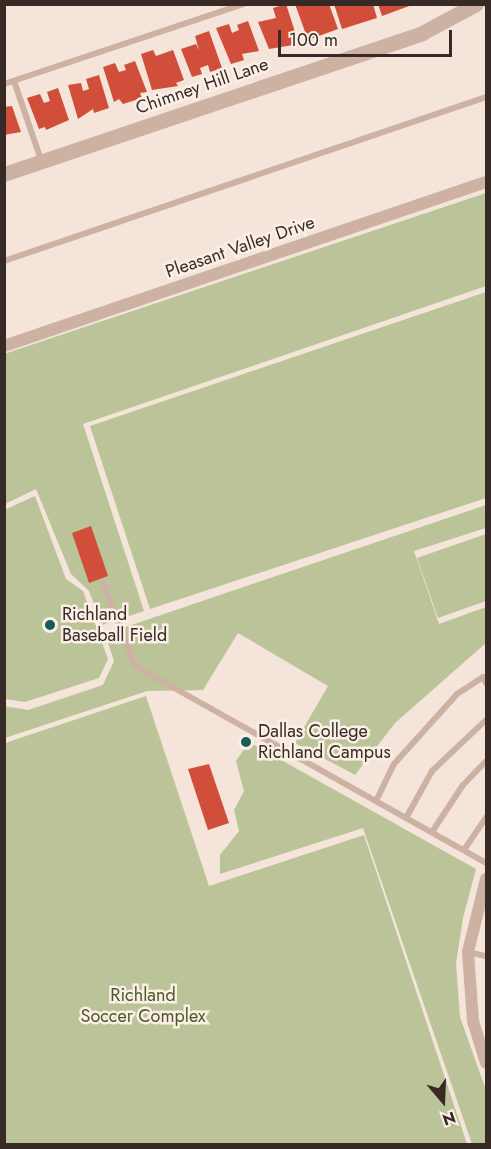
<!DOCTYPE html>
<style>
body{margin:0}
#map{position:relative;width:491px;height:1149px;overflow:hidden;background:#f4e4d9;font-family:Jost,sans-serif}
div>[style]{position:absolute}
[style*='--x']{left:calc(var(--x)*1px);top:calc(var(--y)*1px);width:calc(var(--w)*1px);rotate:calc(var(--a)*1deg)}
.green>*{inset:0;background:#bac498}
.building>*{inset:0;background:#d04e3a}
.service>*{height:6px;margin:-3px;padding:0 3px;transform-origin:3px;border-radius:3px;background:#cdb2a4}
.minor>*{height:12px;margin:-6px;padding:0 6px;transform-origin:6px;border-radius:6px;background:#cdb2a4}
.tertiary>*{height:15px;margin:-7.5px;padding:0 7.5px;transform-origin:7.5px;border-radius:7.5px;background:#cdb2a4}
.dots>*{width:16px;height:16px;translate:-50% -50%;box-sizing:border-box;border:3px solid #fbefe6;border-radius:50%}
span{translate:-50% -50%;white-space:nowrap;text-align:center;line-height:1.15;-webkit-text-stroke:5px #fbefe6;paint-order:stroke}
.street-label{font-size:18px;color:#372a26}
.poi-label{font-size:18px;color:#372a26}
.left{translate:0 -50%;text-align:left}
.park-label{font-size:18px;color:#4c5828}
.frame{position:absolute;inset:0;border:6px solid #372a26;pointer-events:none}
.north{position:absolute;left:413px;top:1071px;width:60px;height:60px;-webkit-text-stroke:4px #fbefe6;paint-order:stroke;rotate:161deg;font-size:16px;font-weight:700;line-height:24px;text-align:center;color:#372a26}
.north::after{content:'';display:block;margin:auto;width:21px;height:27px;background:#372a26;clip-path:polygon(50% 0,100% 100%,50% 72%,0 100%)}
.scale{position:absolute;left:278px;top:30px;width:174px;height:27px;box-sizing:border-box;border:3px solid #372a26;border-top:0;padding-left:8px;font-size:18px;line-height:21px;white-space:nowrap;color:#372a26;-webkit-text-stroke:4px #fbefe6;paint-order:stroke}
</style>
<div id="map">
<div class="green">
<i style="clip-path:polygon(486px 193px,486px 286px,83px 424px,144px 611px,102px 625px,89px 591px,71px 574px,36px 489px,5px 504px,4px 354px)"></i>
<i style="clip-path:polygon(486px 292px,486px 498px,150px 609px,90px 426px)"></i>
<i style="clip-path:polygon(35px 496px,66px 579px,83px 591px,108px 659px,99px 678px,25px 702px,5px 699px,4px 510px)"></i>
<i style="clip-path:polygon(486px 505px,486px 528px,414px 551px,439px 624px,486px 607px,486px 643px,395px 723px,355px 775px,295px 743px,328px 686px,238px 633px,203px 690px,147px 691px,5px 738px,4px 706px,28px 710px,103px 685px,114px 661px,105px 634px)"></i>
<i style="clip-path:polygon(486px 534px,486px 601px,438px 618px,417px 558px)"></i>
<i style="clip-path:polygon(146px 696px,209px 886px,364px 835px,467px 1144px,5px 1144px,5px 743px)"></i>
<i style="clip-path:polygon(249px 742px,476px 869px,463px 918px,456px 963px,460px 1017px,486px 1090px,486px 1144px,472px 1144px,363px 828px,220px 874px,220px 855px,239px 831px,234px 810px,244px 791px,236px 761px)"></i>
</div>
<div class="building">
<i style="clip-path:polygon(286px 4px,299px 44px,269px 49px,258px 22px,276px 18px,273px 8px)"></i>
<i style="clip-path:polygon(295px 4px,329px 4px,338px 29px,308px 40px)"></i>
<i style="clip-path:polygon(334px 4px,373px 4px,377px 18px,342px 29px)"></i>
<i style="clip-path:polygon(378px 4px,412px 4px,412px 5px,382px 16px)"></i>
<i style="clip-path:polygon(248px 21px,259px 51px,242px 54px,244px 60px,231px 64px,216px 28px,229px 24px,232px 33px,239px 30px,237px 25px)"></i>
<i style="clip-path:polygon(209px 31px,222px 68px,210px 72px,208px 65px,200px 68px,202px 74px,192px 77px,181px 49px,196px 44px,199px 50px,195px 36px)"></i>
<i style="clip-path:polygon(153px 50px,156px 56px,173px 50px,184px 80px,176px 83px,178px 86px,152px 90px,141px 54px)"></i>
<i style="clip-path:polygon(135px 61px,147px 92px,140px 93px,142px 98px,123px 104px,119px 99px,114px 102px,103px 67px,115px 63px,119px 72px,126px 70px,124px 65px)"></i>
<i style="clip-path:polygon(99px 75px,109px 108px,94px 113px,93px 109px,78px 119px,68px 85px,81px 83px,83px 91px,89px 89px,86px 79px)"></i>
<i style="clip-path:polygon(58px 88px,69px 120px,46px 130px,45px 127px,39px 129px,27px 98px,40px 94px,44px 103px,50px 101px,47px 92px)"></i>
<i style="clip-path:polygon(12px 106px,21px 132px,4px 135px,4px 107px)"></i>
<i style="clip-path:polygon(91px 526px,108px 576px,89px 583px,72px 533px)"></i>
<i style="clip-path:polygon(209px 764px,229px 823px,208px 830px,188px 769px)"></i>
</div>
<div class="service">
<i style="--x:14;--y:81;--w:83;--a:71.1"></i>
<i style="--x:4;--y:84;--w:252;--a:-18.5"></i>
<i style="--x:4;--y:261;--w:509;--a:-18.79"></i>
<i style="--x:103;--y:583;--w:89;--a:68.9"></i>
<i style="--x:135;--y:666;--w:403;--a:29.3"></i>
<i style="--x:376;--y:801;--w:41;--a:-64.1"></i>
<i style="--x:394;--y:764;--w:94;--a:-48"></i>
<i style="--x:457;--y:694;--w:31;--a:-33"></i>
<i style="--x:483;--y:677;--w:7;--a:63"></i>
<i style="--x:406;--y:818;--w:54;--a:-61"></i>
<i style="--x:432;--y:771;--w:74;--a:-43.4"></i>
<i style="--x:432;--y:832;--w:56;--a:-56.6"></i>
<i style="--x:463;--y:785;--w:33;--a:-46"></i>
<i style="--x:464;--y:850;--w:40;--a:-56"></i>
<i style="--x:468;--y:952;--w:18;--a:13"></i>
</div>
<div class="minor">
<i style="--x:4;--y:346;--w:509;--a:-18.79"></i>
<i style="--x:486;--y:879;--w:75;--a:103.9"></i>
<i style="--x:468;--y:952;--w:69;--a:85.9"></i>
<i style="--x:473;--y:1021;--w:44;--a:72.8"></i>
</div>
<div class="tertiary">
<i style="--x:4;--y:174;--w:441;--a:-18.6"></i>
<i style="--x:422;--y:33;--w:61;--a:-28.2"></i>
</div>
<div class="dots">
<i style="left:50px;top:625px;background:#185c59"></i>
<i style="left:246px;top:742px;background:#185c59"></i>
</div>
<div class="street-label">
<span style="left:202px;top:86px;rotate:-19deg">Chimney Hill Lane</span>
<span style="left:240px;top:247px;rotate:-19deg">Pleasant Valley Drive</span>
</div>
<div class="poi-label">
<span class="left" style="left:62px;top:625px">Richland<br>Baseball Field</span>
<span class="left" style="left:258px;top:742px">Dallas College<br>Richland Campus</span>
</div>
<div class="park-label">
<span style="left:143px;top:1006px">Richland<br>Soccer Complex</span>
</div>
<div class="frame"></div>
<div class="north">N</div>
<div class="scale">100 m</div>
</div>
